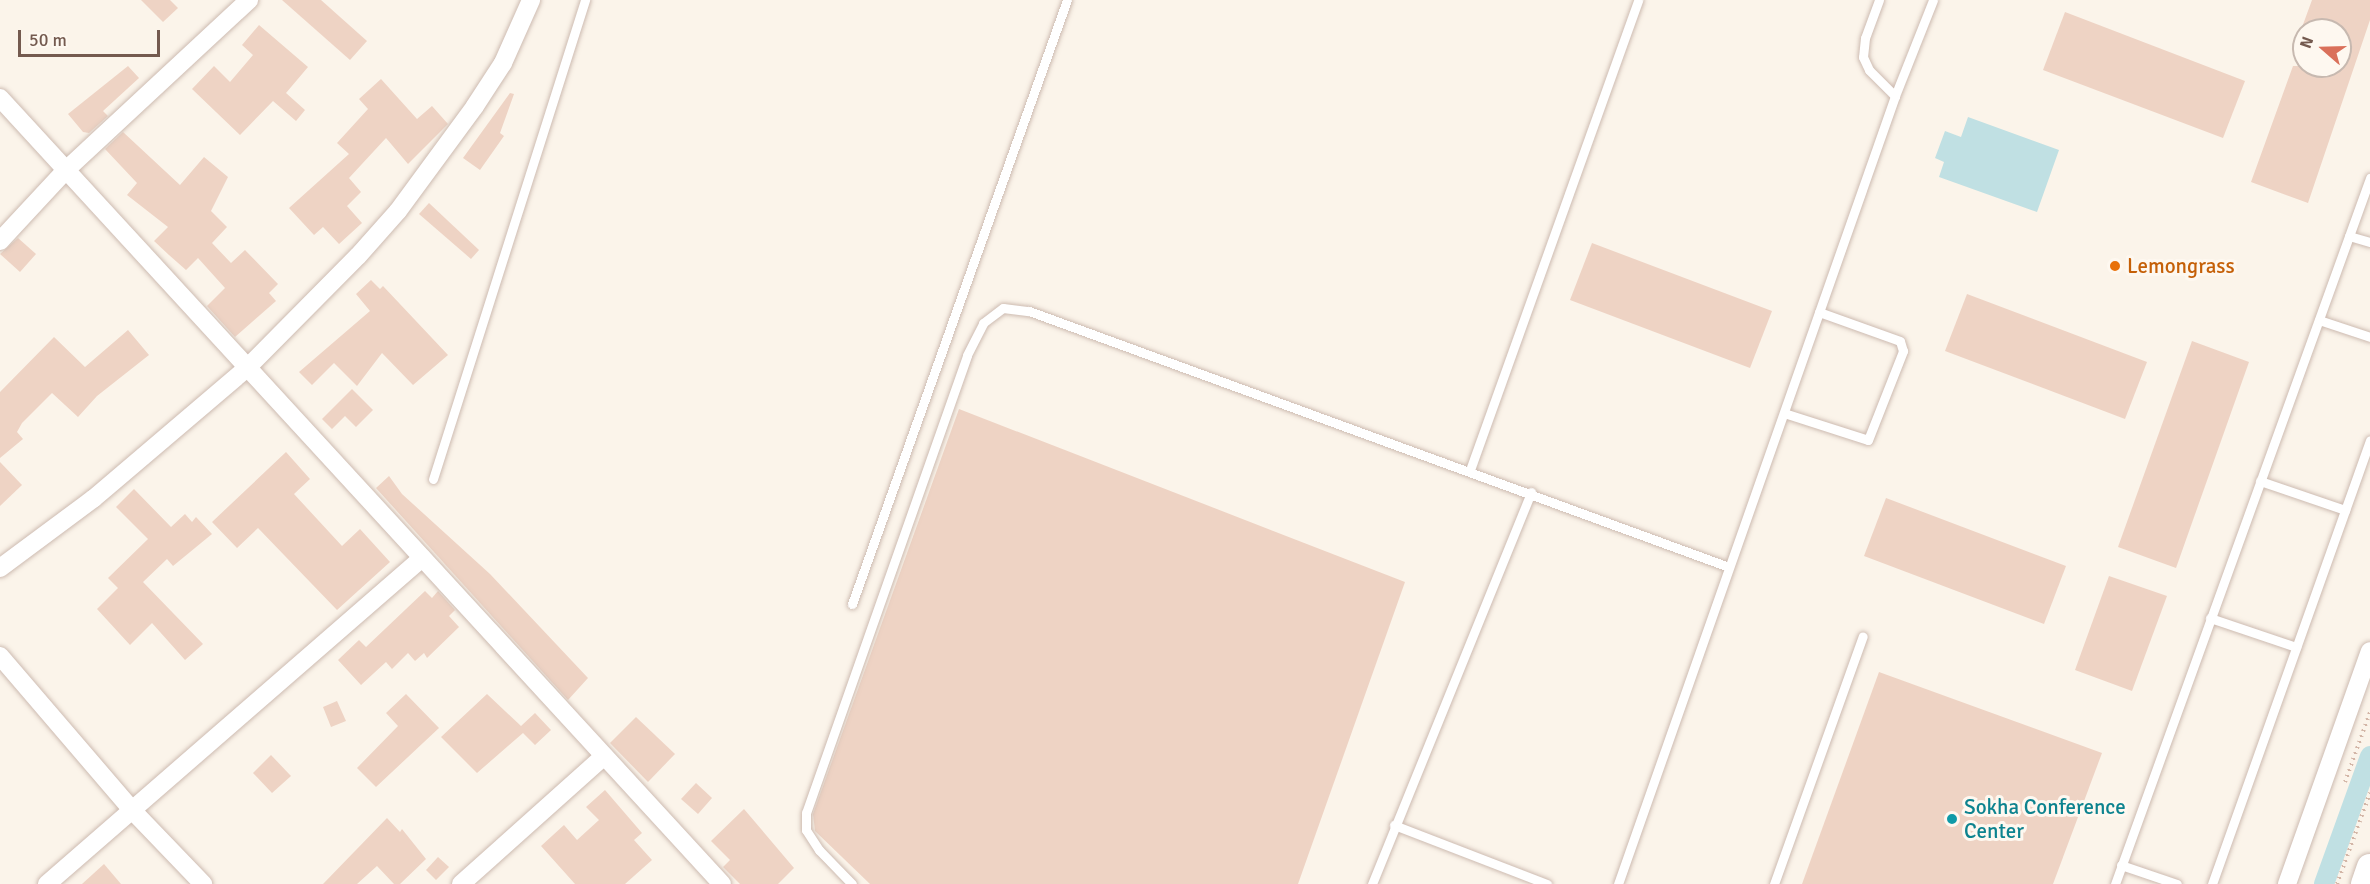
<!DOCTYPE html>
<style>
body{margin:0}
#map{position:relative;width:2370px;height:884px;overflow:hidden;background:#fbf4ea;font-family:Signika,sans-serif}
div>[style]{position:absolute}
[style*='--x']{left:calc(var(--x)*1px);top:calc(var(--y)*1px);width:calc(var(--w)*1px);rotate:calc(var(--a)*1deg)}
.water>*{inset:0;background:#c0e0e3}
.canal>*{height:20px;margin:-10px;padding:0 10px;transform-origin:10px;border-radius:10px;background:#c0e0e3}
.building>*{inset:0;background:#eed3c4}
.path>*{height:4px;margin-top:-2px;transform-origin:0;background:repeating-linear-gradient(90deg,#d3b6a7 0 1.5px,transparent 0 6px)}
.roads{filter:drop-shadow(0 0 2px #cdbbb1) drop-shadow(0 0 2px #cdbbb1)}
.service>*{height:9px;margin:-4.5px;padding:0 4.5px;transform-origin:4.5px;border-radius:4.5px;background:#fff}
.minor>*{height:18px;margin:-9px;padding:0 9px;transform-origin:9px;border-radius:9px;background:#fff}
.secondary>*{height:26px;margin:-13px;padding:0 13px;transform-origin:13px;border-radius:13px;background:#fff}
.dots>*{width:16px;height:16px;translate:-50% -50%;box-sizing:border-box;border:3px solid #fef8f0;border-radius:50%}
span{translate:-50% -50%;white-space:nowrap;text-align:center;line-height:1.15;-webkit-text-stroke:6px #fef8f0;paint-order:stroke}
.food-label{font-size:21px;color:#c56008}
.left{translate:0 -50%;text-align:left}
.culture-label{font-size:21px;color:#0d838f}
.north{position:absolute;left:2292px;top:18px;width:60px;height:60px;box-sizing:border-box;background:#fef8f0;border:2px solid #c7b9b0;border-radius:50%;rotate:290deg;font-size:16px;font-weight:700;line-height:24px;text-align:center;color:#745a4f}
.north::after{content:'';display:block;margin:auto;width:21px;height:27px;background:#da705a;clip-path:polygon(50% 0,100% 100%,50% 72%,0 100%)}
.scale{position:absolute;left:18px;top:30px;width:142px;height:27px;box-sizing:border-box;border:3px solid #745a4f;border-top:0;padding-left:8px;font-size:18px;line-height:21px;white-space:nowrap;color:#745a4f;-webkit-text-stroke:4px #fef8f0;paint-order:stroke}
</style>
<div id="map">
<div class="water">
<i style="clip-path:polygon(1968px 117px,2059px 150px,2037px 212px,1939px 177px,1944px 162px,1935px 158px,1945px 131px,1961px 137px)"></i>
</div>
<div class="canal">
<i style="--x:2324;--y:884;--w:136;--a:-70.2"></i>
</div>
<div class="building">
<i style="clip-path:polygon(141px 0,170px 0,178px 8px,163px 22px)"></i>
<i style="clip-path:polygon(282px 0,321px 0,367px 41px,350px 60px)"></i>
<i style="clip-path:polygon(2312px 0,2370px 0,2370px 20px,2308px 203px,2251px 182px,2293px 66px,2340px 66px,2340px 30px,2301px 30px)"></i>
<i style="clip-path:polygon(2065px 12px,2245px 81px,2223px 138px,2043px 70px)"></i>
<i style="clip-path:polygon(259px 25px,308px 67px,286px 93px,305px 110px,296px 121px,273px 101px,240px 135px,192px 89px,214px 66px,230px 82px,253px 55px,242px 45px)"></i>
<i style="clip-path:polygon(128px 66px,139px 78px,103px 111px,108px 116px,89px 133px,83px 132px,68px 114px)"></i>
<i style="clip-path:polygon(381px 79px,417px 119px,432px 106px,448px 124px,408px 164px,386px 138px,349px 178px,361px 192px,347px 206px,362px 223px,339px 244px,323px 227px,314px 235px,289px 208px,349px 154px,337px 143px,368px 109px,359px 99px)"></i>
<i style="clip-path:polygon(510px 93px,514px 94px,500px 133px,504px 136px,480px 170px,463px 158px)"></i>
<i style="clip-path:polygon(123px 132px,180px 185px,204px 157px,228px 177px,211px 211px,227px 227px,212px 243px,231px 263px,245px 250px,278px 284px,269px 293px,276px 301px,235px 337px,207px 306px,225px 288px,198px 258px,186px 270px,169px 255px,154px 241px,168px 227px,127px 195px,137px 183px,105px 149px)"></i>
<i style="clip-path:polygon(429px 203px,479px 250px,471px 259px,419px 214px)"></i>
<i style="clip-path:polygon(18px 238px,36px 254px,20px 272px,0 254px)"></i>
<i style="clip-path:polygon(1592px 243px,1772px 311px,1750px 368px,1570px 300px)"></i>
<i style="clip-path:polygon(371px 280px,380px 289px,383px 286px,448px 355px,413px 385px,382px 353px,357px 386px,334px 363px,312px 385px,299px 372px,370px 311px,356px 294px)"></i>
<i style="clip-path:polygon(1967px 294px,2147px 362px,2125px 419px,1945px 351px)"></i>
<i style="clip-path:polygon(128px 330px,149px 355px,97px 396px,78px 417px,52px 393px,22px 423px,17px 432px,23px 439px,0 458px,0 392px,54px 337px,85px 367px)"></i>
<i style="clip-path:polygon(2192px 341px,2249px 362px,2176px 568px,2118px 547px)"></i>
<i style="clip-path:polygon(352px 389px,373px 410px,356px 427px,345px 416px,332px 429px,322px 419px)"></i>
<i style="clip-path:polygon(959px 409px,1405px 582px,1298px 884px,870px 884px,815px 831px,813px 814px)"></i>
<i style="clip-path:polygon(286px 452px,310px 479px,294px 494px,342px 546px,360px 529px,390px 562px,337px 610px,258px 528px,237px 548px,212px 522px)"></i>
<i style="clip-path:polygon(0 462px,22px 485px,0 506px)"></i>
<i style="clip-path:polygon(389px 476px,402px 494px,490px 574px,588px 678px,568px 700px,376px 488px)"></i>
<i style="clip-path:polygon(134px 489px,171px 527px,185px 514px,192px 522px,196px 517px,212px 534px,173px 566px,167px 559px,143px 582px,203px 644px,185px 660px,152px 623px,130px 645px,97px 609px,118px 588px,108px 578px,148px 539px,116px 507px)"></i>
<i style="clip-path:polygon(1886px 498px,2066px 566px,2044px 624px,1864px 556px)"></i>
<i style="clip-path:polygon(2109px 576px,2167px 596px,2132px 691px,2075px 670px)"></i>
<i style="clip-path:polygon(425px 591px,432px 598px,438px 591px,455px 610px,449px 616px,459px 627px,427px 658px,424px 653px,415px 661px,408px 653px,392px 669px,386px 662px,361px 685px,338px 660px,359px 640px,366px 647px)"></i>
<i style="clip-path:polygon(1879px 672px,2102px 753px,2053px 884px,1802px 884px)"></i>
<i style="clip-path:polygon(406px 694px,439px 728px,376px 787px,357px 768px,398px 726px,386px 713px)"></i>
<i style="clip-path:polygon(487px 694px,521px 726px,535px 713px,551px 730px,535px 745px,523px 733px,477px 773px,441px 737px)"></i>
<i style="clip-path:polygon(337px 701px,346px 721px,331px 727px,323px 707px)"></i>
<i style="clip-path:polygon(636px 717px,675px 754px,648px 782px,610px 743px)"></i>
<i style="clip-path:polygon(271px 755px,291px 776px,272px 793px,253px 773px)"></i>
<i style="clip-path:polygon(696px 783px,712px 798px,698px 814px,681px 799px)"></i>
<i style="clip-path:polygon(605px 790px,642px 833px,634px 840px,652px 860px,625px 884px,575px 884px,541px 846px,564px 825px,577px 840px,599px 820px,586px 807px)"></i>
<i style="clip-path:polygon(744px 809px,794px 868px,778px 884px,740px 884px,723px 867px,730px 860px,711px 841px)"></i>
<i style="clip-path:polygon(387px 818px,400px 832px,402px 829px,426px 859px,400px 884px,394px 884px,377px 866px,357px 884px,323px 884px)"></i>
<i style="clip-path:polygon(438px 857px,449px 867px,436px 880px,426px 870px)"></i>
<i style="clip-path:polygon(104px 864px,121px 884px,82px 884px)"></i>
</div>
<div class="path">
<i style="--x:2345;--y:782;--w:74;--a:-70.3"></i>
<i style="--x:2337;--y:884;--w:97;--a:-70.1"></i>
</div>
<div class="roads">
<div class="service">
<i style="--x:1879;--y:0;--w:40;--a:110.2"></i>
<i style="--x:1865;--y:38;--w:19;--a:96"></i>
<i style="--x:1863;--y:57;--w:14;--a:65"></i>
<i style="--x:1869;--y:70;--w:37;--a:45"></i>
<i style="--x:2349;--y:236;--w:22;--a:16"></i>
<i style="--x:2319;--y:320;--w:54;--a:18.4"></i>
<i style="--x:1784;--y:413;--w:88;--a:17.8"></i>
<i style="--x:1868;--y:440;--w:96;--a:-68.5"></i>
<i style="--x:1903;--y:351;--w:10;--a:-107"></i>
<i style="--x:1900;--y:341;--w:86;--a:-160.3"></i>
<i style="--x:1470;--y:470;--w:499;--a:-70.3"></i>
<i style="--x:433;--y:479;--w:503;--a:-72.39"></i>
<i style="--x:2260;--y:481;--w:90;--a:18.8"></i>
<i style="--x:852;--y:604;--w:641;--a:-70.41"></i>
<i style="--x:2210;--y:618;--w:91;--a:18.6"></i>
<i style="--x:1394;--y:825;--w:164;--a:21.1"></i>
<i style="--x:2121;--y:865;--w:59;--a:18.7"></i>
<i style="--x:852;--y:884;--w:47;--a:-134.1"></i>
<i style="--x:819;--y:850;--w:24;--a:-123"></i>
<i style="--x:806;--y:830;--w:17;--a:-90"></i>
<i style="--x:806;--y:813;--w:485;--a:-70.6"></i>
<i style="--x:967;--y:355;--w:36;--a:-63"></i>
<i style="--x:983;--y:323;--w:25;--a:-37"></i>
<i style="--x:1003;--y:308;--w:26;--a:7"></i>
<i style="--x:1029;--y:311;--w:745;--a:20.09"></i>
<i style="--x:1372;--y:884;--w:423;--a:-67.9"></i>
<i style="--x:1618;--y:884;--w:835;--a:-70.63"></i>
<i style="--x:1895;--y:96;--w:103;--a:-68.4"></i>
<i style="--x:1774;--y:884;--w:263;--a:-70.3"></i>
<i style="--x:2115;--y:884;--w:751;--a:-70.14"></i>
<i style="--x:2212;--y:884;--w:471;--a:-70.4"></i>
</div>
<div class="minor">
<i style="--x:0;--y:98;--w:1067;--a:47.43"></i>
<i style="--x:0;--y:241;--w:97;--a:-47.1"></i>
<i style="--x:66;--y:170;--w:250;--a:-42.9"></i>
<i style="--x:0;--y:568;--w:116;--a:-36.6"></i>
<i style="--x:93;--y:499;--w:204;--a:-40.4"></i>
<i style="--x:248;--y:367;--w:156;--a:-45.3"></i>
<i style="--x:358;--y:256;--w:60;--a:-48.4"></i>
<i style="--x:398;--y:211;--w:130;--a:-53.7"></i>
<i style="--x:475;--y:106;--w:51;--a:-56.9"></i>
<i style="--x:503;--y:63;--w:69;--a:-66"></i>
<i style="--x:0;--y:656;--w:203;--a:49.4"></i>
<i style="--x:132;--y:810;--w:103;--a:46.2"></i>
<i style="--x:47;--y:884;--w:497;--a:-41"></i>
<i style="--x:461;--y:884;--w:189;--a:-41.8"></i>
<i style="--x:2287;--y:884;--w:247;--a:-70.4"></i>
</div>
<div class="secondary">
<i style="--x:2364;--y:884;--w:18;--a:-71"></i>
</div>
</div>
<div class="dots">
<i style="left:2115px;top:266px;background:#e8710a"></i>
<i style="left:1952px;top:819px;background:#0f9aa8"></i>
</div>
<div class="food-label">
<span class="left" style="left:2127px;top:266px">Lemongrass</span>
</div>
<div class="culture-label">
<span class="left" style="left:1964px;top:819px">Sokha Conference<br>Center</span>
</div>
<div class="north">N</div>
<div class="scale">50 m</div>
</div>
